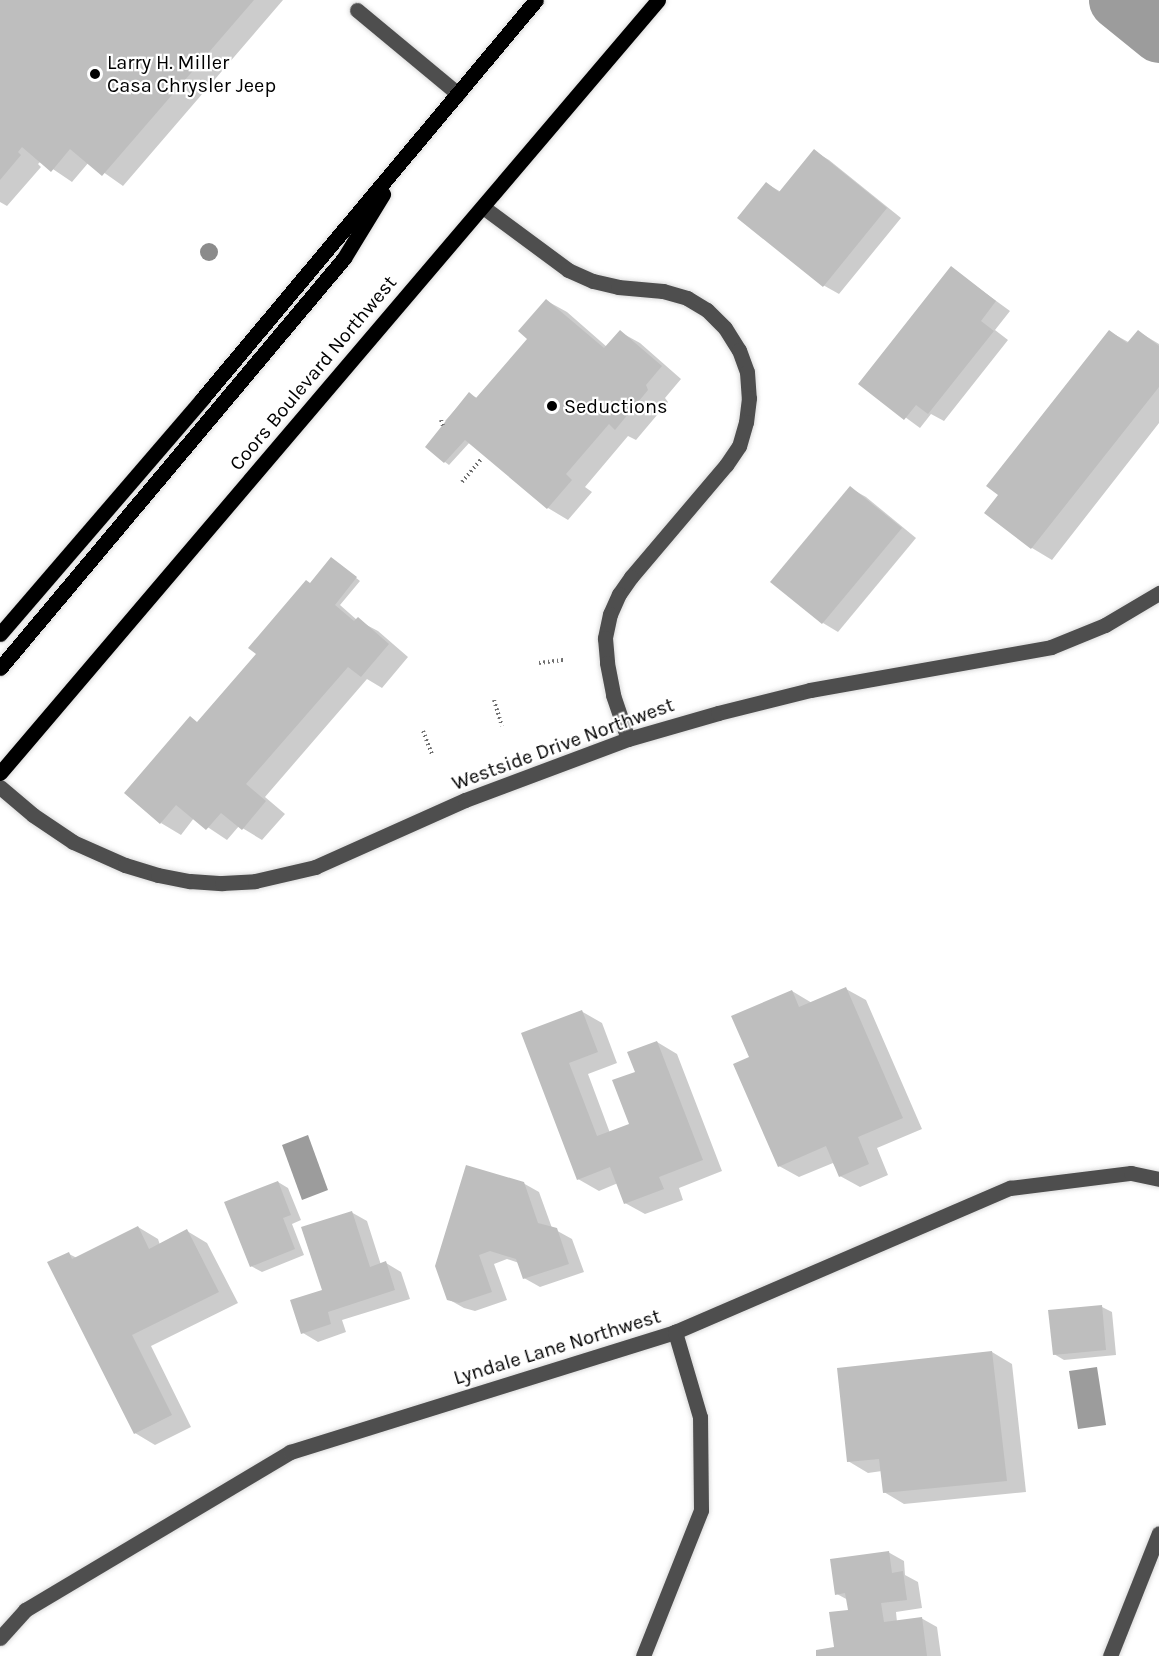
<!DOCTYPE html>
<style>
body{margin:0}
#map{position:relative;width:1159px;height:1656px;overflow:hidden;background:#fff;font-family:Karla,sans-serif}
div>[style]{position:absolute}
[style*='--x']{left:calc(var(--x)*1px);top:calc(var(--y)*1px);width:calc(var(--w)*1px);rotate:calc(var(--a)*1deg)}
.water>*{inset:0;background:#9c9c9c}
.shadow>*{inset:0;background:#0003}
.river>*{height:57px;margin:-28.5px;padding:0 28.5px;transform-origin:28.5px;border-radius:28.5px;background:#9c9c9c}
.building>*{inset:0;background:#bebebe}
.path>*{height:4px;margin-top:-2px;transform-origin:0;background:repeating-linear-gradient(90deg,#707070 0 1.5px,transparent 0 4.5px)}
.roads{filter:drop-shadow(0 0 2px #dbdbdb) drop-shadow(0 0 2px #dbdbdb)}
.minor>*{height:15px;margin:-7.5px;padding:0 7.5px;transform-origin:7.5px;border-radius:7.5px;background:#4e4e4e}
.major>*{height:15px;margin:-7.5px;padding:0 7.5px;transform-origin:7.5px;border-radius:7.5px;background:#000}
.trees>*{width:18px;height:18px;margin:-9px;border-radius:50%;background:#8b8b8b}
.dots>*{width:16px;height:16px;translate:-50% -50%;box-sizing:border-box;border:3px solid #fff;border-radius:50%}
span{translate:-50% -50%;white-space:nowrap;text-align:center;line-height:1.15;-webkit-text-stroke:4.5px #fff;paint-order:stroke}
.poi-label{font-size:20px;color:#000}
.left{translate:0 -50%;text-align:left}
.street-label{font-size:20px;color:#000}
</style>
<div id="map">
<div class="water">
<i style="clip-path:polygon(308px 1135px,328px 1190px,302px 1200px,282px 1145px)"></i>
<i style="clip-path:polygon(1097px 1367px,1106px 1425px,1078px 1429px,1069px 1371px)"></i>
</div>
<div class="shadow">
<i style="clip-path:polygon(0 0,283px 0,123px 186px,89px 162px,72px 182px,41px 161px,38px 164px,41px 167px,7px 206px,0 202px)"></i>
<i style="clip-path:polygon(814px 151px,829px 160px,901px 218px,839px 294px,823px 285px,767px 184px,781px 192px)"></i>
<i style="clip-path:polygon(951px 268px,1010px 311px,995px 330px,1008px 340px,944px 421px,931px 414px,920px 428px,860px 384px)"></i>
<i style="clip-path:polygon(547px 301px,567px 312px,607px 347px,620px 332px,640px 343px,681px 379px,665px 398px,668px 402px,636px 440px,628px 436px,585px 487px,592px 492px,568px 520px,548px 508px,470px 442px,449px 465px,445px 462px,448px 423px,445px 421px,469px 394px,477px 398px,529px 339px)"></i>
<i style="clip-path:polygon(1110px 332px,1130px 343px,1139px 332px,1159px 344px,1159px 423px,1052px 560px,1032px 548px,1000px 495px)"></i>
<i style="clip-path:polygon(850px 488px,866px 497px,916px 538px,838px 632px,823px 623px)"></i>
<i style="clip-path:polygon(336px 562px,360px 581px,340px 605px,357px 620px,378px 631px,408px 657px,382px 688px,367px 679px,265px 797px,285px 814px,262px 840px,239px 826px,227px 840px,194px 818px,181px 835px,161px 823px,198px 723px,258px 654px,311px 585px)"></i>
<i style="clip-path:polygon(846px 989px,866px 1000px,922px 1129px,877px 1148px,888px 1175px,860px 1187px,840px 1176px,833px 1163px,799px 1177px,779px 1166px,751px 1058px,792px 991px,812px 1003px)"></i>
<i style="clip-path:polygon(581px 1011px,602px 1023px,617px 1063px,588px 1074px,610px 1133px,631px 1124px,637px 1072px,657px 1042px,677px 1054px,722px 1171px,679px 1188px,683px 1200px,645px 1214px,625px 1203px,618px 1183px,599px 1191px,578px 1179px,522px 1034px)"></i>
<i style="clip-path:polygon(278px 1182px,288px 1188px,301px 1220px,292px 1224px,304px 1255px,262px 1272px,251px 1266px)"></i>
<i style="clip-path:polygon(523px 1183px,539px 1192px,552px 1228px,572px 1239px,584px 1272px,540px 1287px,524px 1278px,519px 1263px,507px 1259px,494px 1264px,507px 1300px,475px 1311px,464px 1308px,448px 1299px)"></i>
<i style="clip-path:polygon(351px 1212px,367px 1221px,381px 1265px,386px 1263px,401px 1272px,410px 1299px,342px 1320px,346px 1332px,318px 1342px,303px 1333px,324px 1291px)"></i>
<i style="clip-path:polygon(138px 1227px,158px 1239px,160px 1245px,187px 1231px,207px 1243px,238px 1303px,151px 1346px,191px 1427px,155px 1445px,135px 1433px,69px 1254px,77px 1258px)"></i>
<i style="clip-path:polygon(1102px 1307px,1112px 1312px,1116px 1355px,1064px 1360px,1054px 1354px)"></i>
<i style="clip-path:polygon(992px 1352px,1012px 1364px,1026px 1492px,904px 1504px,884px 1492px,882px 1471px,868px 1473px,848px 1461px)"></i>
<i style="clip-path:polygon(888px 1552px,904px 1561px,905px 1575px,918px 1582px,922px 1608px,896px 1612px,897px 1622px,921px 1618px,937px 1627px,941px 1656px,818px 1656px,836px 1649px,849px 1611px,848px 1600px,837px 1594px)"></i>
</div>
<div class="river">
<i style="--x:1117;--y:0;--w:54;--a:39"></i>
</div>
<div class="building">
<i style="clip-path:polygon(0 0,254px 0,102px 176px,70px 149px,51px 172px,22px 147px,18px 152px,21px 155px,0 180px)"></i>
<i style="clip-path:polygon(814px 149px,887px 208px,823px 287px,737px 218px,766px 182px,779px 192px)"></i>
<i style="clip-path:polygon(951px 266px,996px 301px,981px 321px,994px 331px,928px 414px,916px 405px,904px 420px,858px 384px)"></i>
<i style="clip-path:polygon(546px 299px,604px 348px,620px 330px,662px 366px,646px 385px,648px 390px,615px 430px,609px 424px,566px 474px,572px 480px,547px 509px,465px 440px,444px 463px,425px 447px,469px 392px,476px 398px,527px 339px,518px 331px)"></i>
<i style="clip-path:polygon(1109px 330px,1127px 343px,1138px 330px,1159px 346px,1159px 387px,1031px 549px,984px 513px,998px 495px,986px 486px)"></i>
<i style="clip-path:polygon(850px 486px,902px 528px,822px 624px,770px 582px)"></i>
<i style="clip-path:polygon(331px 557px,357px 577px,335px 605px,354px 621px,358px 617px,389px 644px,361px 677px,348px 667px,246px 784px,266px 801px,242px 830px,221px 813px,206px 830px,176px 805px,160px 824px,124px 793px,190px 716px,197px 722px,256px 654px,248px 648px,306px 580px,310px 583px)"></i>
<i style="clip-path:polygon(846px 987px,903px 1118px,858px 1137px,869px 1164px,839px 1177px,826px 1146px,778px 1167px,733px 1064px,749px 1057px,731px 1016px,792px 990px,799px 1007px)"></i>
<i style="clip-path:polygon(582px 1010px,598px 1052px,569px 1063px,597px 1136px,629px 1124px,612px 1080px,635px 1072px,627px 1052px,657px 1041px,703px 1160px,659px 1177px,664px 1189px,624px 1204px,610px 1167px,577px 1180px,521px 1033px)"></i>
<i style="clip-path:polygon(466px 1165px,524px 1182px,538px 1223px,557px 1228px,569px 1264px,523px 1279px,516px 1259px,490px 1251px,479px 1255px,492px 1292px,459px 1303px,447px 1300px,435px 1266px)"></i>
<i style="clip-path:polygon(278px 1181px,291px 1215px,283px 1218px,295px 1249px,250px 1267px,224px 1202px)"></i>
<i style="clip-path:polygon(352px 1211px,370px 1267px,386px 1261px,395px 1290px,328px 1312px,331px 1324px,301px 1334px,290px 1300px,322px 1290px,301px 1227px)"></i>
<i style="clip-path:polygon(138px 1226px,149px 1249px,187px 1229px,219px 1292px,132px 1335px,172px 1415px,134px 1434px,47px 1262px,69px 1252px,72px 1259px)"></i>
<i style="clip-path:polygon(1102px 1305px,1106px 1350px,1053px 1355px,1048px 1310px)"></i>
<i style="clip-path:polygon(992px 1351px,1007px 1481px,883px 1493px,879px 1459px,847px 1462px,837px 1368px)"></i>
<i style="clip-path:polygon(889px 1551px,892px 1573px,903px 1571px,907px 1600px,881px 1603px,884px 1622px,922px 1617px,927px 1656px,816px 1656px,816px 1650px,834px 1647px,829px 1612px,848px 1610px,845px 1593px,835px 1595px,830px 1559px)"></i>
</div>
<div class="path">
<i style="--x:441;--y:420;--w:6;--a:72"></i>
<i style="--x:462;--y:482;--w:30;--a:-50"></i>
<i style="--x:539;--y:663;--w:26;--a:-7"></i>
<i style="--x:494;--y:700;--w:27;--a:73"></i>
<i style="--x:423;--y:731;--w:26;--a:69"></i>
</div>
<div class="roads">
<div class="minor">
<i style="--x:357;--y:10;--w:131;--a:39.7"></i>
<i style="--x:483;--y:207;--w:106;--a:36.5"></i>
<i style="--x:568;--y:270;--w:27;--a:24"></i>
<i style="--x:593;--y:281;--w:26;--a:13"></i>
<i style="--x:618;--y:287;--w:45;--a:5.1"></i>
<i style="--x:663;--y:291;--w:25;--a:16"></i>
<i style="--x:687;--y:298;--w:23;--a:31"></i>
<i style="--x:707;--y:310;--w:25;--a:45"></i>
<i style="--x:725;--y:328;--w:26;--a:58"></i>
<i style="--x:739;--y:350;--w:23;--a:70"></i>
<i style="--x:747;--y:372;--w:26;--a:86"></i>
<i style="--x:749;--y:398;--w:24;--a:97"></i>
<i style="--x:746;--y:422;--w:25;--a:106"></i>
<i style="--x:739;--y:446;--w:23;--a:124"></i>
<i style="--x:726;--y:465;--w:147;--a:130.3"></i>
<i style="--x:631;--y:577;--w:21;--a:125"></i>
<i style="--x:619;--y:594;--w:22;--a:114"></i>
<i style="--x:610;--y:614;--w:25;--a:102"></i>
<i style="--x:605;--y:638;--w:25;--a:85"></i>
<i style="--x:607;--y:663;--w:33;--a:79"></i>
<i style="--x:613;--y:695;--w:46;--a:71.2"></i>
<i style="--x:0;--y:787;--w:43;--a:40.3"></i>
<i style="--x:33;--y:815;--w:48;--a:34"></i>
<i style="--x:73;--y:842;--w:57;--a:23.9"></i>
<i style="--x:125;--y:865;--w:34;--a:17"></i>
<i style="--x:158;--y:875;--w:33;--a:11"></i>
<i style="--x:190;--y:881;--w:32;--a:4"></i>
<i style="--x:222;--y:883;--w:33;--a:-3"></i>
<i style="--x:255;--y:881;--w:62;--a:-13.1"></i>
<i style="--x:315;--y:867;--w:164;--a:-24.1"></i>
<i style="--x:465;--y:800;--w:174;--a:-20.5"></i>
<i style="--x:628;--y:739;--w:94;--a:-16.1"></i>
<i style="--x:718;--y:713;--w:95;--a:-14"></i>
<i style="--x:810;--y:690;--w:245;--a:-10.1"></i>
<i style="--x:1051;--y:647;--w:58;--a:-22.2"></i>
<i style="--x:1105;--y:625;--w:63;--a:-30.7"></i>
<i style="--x:0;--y:1638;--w:38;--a:-48"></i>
<i style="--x:25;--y:1610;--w:309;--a:-30.8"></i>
<i style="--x:290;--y:1452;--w:403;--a:-17.3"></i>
<i style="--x:675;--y:1332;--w:365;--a:-23.3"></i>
<i style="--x:1010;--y:1188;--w:122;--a:-7.1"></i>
<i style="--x:1131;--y:1173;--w:29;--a:12"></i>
<i style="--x:643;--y:1656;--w:157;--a:-68.3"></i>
<i style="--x:701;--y:1510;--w:93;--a:-90.6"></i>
<i style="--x:700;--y:1417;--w:89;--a:-106.4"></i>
<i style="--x:1110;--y:1656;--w:132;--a:-68.3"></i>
</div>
<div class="major">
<i style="--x:0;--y:634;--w:310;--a:-49.3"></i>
<i style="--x:202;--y:399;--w:520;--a:-50.07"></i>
<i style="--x:0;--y:668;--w:535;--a:-50"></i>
<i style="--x:344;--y:258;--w:75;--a:-58.6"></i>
<i style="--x:0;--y:773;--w:1015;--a:-49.59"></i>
</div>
</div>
<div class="trees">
<i style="left:209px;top:252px"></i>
</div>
<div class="dots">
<i style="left:95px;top:74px;background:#000"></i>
<i style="left:552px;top:406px;background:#000"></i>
</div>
<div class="poi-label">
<span class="left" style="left:107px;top:74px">Larry H. Miller<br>Casa Chrysler Jeep</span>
<span class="left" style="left:564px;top:406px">Seductions</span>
</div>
<div class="street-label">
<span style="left:313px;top:373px;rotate:-50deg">Coors Boulevard Northwest</span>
<span style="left:563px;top:744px;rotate:-20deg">Westside Drive Northwest</span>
<span style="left:557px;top:1347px;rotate:-17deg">Lyndale Lane Northwest</span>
</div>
</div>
